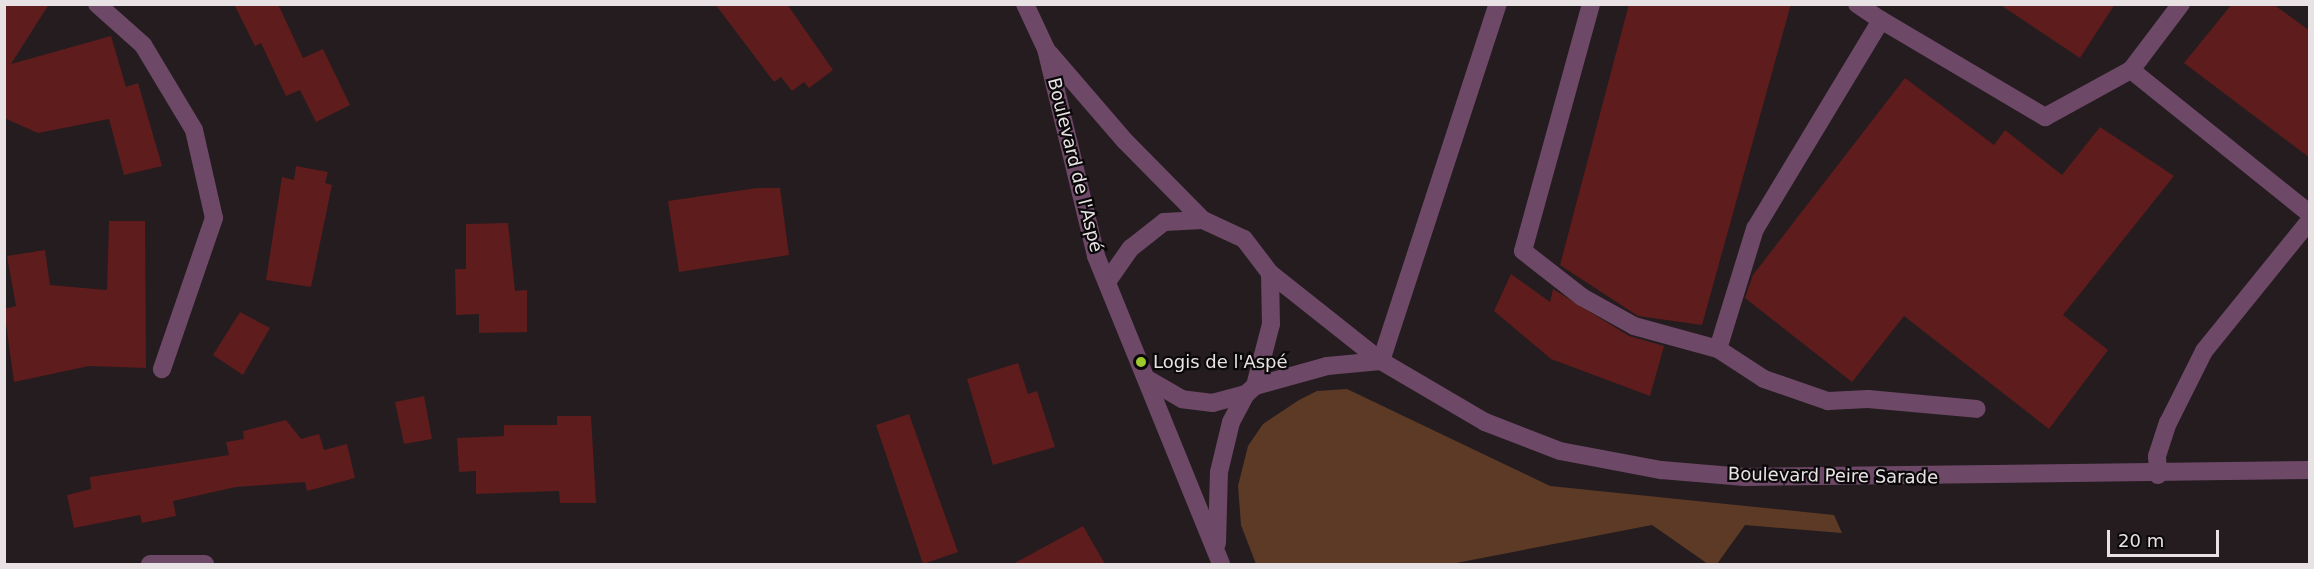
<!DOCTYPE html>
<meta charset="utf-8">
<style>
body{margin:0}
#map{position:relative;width:2314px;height:569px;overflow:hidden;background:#241c1f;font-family:"DejaVu Sans",sans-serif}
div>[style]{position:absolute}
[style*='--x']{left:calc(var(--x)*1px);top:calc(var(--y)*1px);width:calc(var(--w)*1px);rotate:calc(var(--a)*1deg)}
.green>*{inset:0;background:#5d3a26}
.building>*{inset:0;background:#5e1c1c}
.minor>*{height:18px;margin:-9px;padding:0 9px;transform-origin:9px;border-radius:9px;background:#6e4867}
.dots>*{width:16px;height:16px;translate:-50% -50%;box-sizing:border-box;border:3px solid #0b0809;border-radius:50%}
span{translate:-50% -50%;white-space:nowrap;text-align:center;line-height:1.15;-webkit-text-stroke:4.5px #0b0809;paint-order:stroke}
.street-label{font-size:18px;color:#e8e2e4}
.poi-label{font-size:18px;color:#e8e2e4}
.left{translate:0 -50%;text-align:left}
.frame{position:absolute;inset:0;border:6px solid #e8e2e4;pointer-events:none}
.scale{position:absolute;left:2107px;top:530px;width:112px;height:27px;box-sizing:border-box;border:3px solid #e8e2e4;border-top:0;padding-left:8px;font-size:18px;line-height:21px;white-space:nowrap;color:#e8e2e4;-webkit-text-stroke:4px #0b0809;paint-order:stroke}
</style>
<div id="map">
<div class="green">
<i style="clip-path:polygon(1347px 389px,1550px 486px,1834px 515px,1842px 533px,1745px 525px,1717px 564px,1708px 564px,1652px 525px,1451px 564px,1256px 564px,1241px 525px,1238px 486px,1248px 446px,1263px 424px,1299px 400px,1317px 391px)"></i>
</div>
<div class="building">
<i style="clip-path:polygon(4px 4px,49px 4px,11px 64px,111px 36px,126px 87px,138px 83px,162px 166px,124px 175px,109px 119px,38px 133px,4px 118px)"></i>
<i style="clip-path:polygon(234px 4px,278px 4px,303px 58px,323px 49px,350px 105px,316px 122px,300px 90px,286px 96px,261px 43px,255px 46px)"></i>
<i style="clip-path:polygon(715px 4px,787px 4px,833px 70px,809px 88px,804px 82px,792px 91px,781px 77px,774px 82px)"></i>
<i style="clip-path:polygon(1629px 4px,1791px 4px,1702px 325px,1638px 316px,1560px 265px)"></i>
<i style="clip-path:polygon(1999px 4px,2115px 4px,2080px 58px)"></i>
<i style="clip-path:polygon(2232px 4px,2273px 4px,2310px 31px,2310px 158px,2184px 63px)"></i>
<i style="clip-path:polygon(1905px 78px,1994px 145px,2005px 130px,2062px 175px,2100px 127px,2174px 176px,2063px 315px,2108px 350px,2049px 429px,1904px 316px,1852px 382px,1745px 298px,1753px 275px)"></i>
<i style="clip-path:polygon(296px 166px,328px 172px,325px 183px,332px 185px,311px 287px,266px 280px,282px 177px,294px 180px)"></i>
<i style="clip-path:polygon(757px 188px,780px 188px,789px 255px,679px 272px,668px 201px)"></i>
<i style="clip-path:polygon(109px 221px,145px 221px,146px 368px,89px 366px,14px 382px,4px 309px,16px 306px,7px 256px,45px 250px,50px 285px,107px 290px)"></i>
<i style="clip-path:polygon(508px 223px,515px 291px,527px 290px,527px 332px,479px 333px,479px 314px,456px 315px,455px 269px,466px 269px,466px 224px)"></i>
<i style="clip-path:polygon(1511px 274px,1550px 302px,1553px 289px,1629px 336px,1664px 346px,1650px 396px,1551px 359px,1494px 311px)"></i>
<i style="clip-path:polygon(240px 312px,270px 328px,243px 375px,213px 355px)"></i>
<i style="clip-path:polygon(1018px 363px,1028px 394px,1037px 391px,1055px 447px,993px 465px,967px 379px)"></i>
<i style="clip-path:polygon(424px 396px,432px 439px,404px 444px,395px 402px)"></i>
<i style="clip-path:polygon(909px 414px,958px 552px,923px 564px,876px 425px)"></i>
<i style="clip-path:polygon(557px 416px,591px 416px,596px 503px,560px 503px,559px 491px,476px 494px,476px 471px,459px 472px,457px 438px,504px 436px,504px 425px,557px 425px)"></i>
<i style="clip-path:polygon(286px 420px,301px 439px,319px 434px,324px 450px,347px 444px,355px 478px,307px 491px,305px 482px,236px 487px,173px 501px,176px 516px,142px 523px,140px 515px,74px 528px,67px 495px,91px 489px,90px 477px,229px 455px,226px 442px,244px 439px,243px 431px)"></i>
<i style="clip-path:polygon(1083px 526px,1105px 564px,1013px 564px)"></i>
</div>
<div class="minor">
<i style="--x:97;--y:4;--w:62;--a:41.7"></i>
<i style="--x:143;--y:45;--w:99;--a:59"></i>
<i style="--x:194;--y:130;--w:90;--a:77.2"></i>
<i style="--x:214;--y:218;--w:160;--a:109"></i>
<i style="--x:1025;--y:4;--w:50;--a:65"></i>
<i style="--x:1046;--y:49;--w:213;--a:76.4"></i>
<i style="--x:1096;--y:256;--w:332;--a:67.9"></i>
<i style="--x:1591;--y:4;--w:256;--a:105.4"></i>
<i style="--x:1523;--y:251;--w:75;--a:37.9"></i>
<i style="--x:1582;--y:297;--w:60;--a:29.1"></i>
<i style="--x:1634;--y:326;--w:87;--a:15.3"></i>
<i style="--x:1718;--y:349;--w:55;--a:33.1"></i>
<i style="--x:1764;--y:379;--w:68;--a:19"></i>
<i style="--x:1828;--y:401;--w:40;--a:-2.9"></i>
<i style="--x:1868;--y:399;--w:109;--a:5.2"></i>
<i style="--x:1857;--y:4;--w:29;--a:34"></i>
<i style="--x:1049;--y:53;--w:116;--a:49.2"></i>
<i style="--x:1125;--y:141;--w:111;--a:45.4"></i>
<i style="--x:2131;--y:70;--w:83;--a:-52.9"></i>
<i style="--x:1270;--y:273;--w:142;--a:38.4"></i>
<i style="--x:1381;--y:361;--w:121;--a:30.4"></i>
<i style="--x:1485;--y:422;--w:80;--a:21.1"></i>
<i style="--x:1560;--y:451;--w:103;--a:10.7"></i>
<i style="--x:1661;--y:470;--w:84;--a:4.8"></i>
<i style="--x:1745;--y:477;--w:565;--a:-0.71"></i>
<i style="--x:1109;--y:279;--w:38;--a:-55"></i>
<i style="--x:1131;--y:248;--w:42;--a:-38.2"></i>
<i style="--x:1164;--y:222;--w:39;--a:-3"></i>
<i style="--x:1203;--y:220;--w:45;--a:24.9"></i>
<i style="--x:1244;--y:239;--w:43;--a:52.6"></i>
<i style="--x:1270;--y:273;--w:51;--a:88.9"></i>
<i style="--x:1271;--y:324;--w:64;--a:104.5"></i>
<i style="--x:1255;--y:386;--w:12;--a:138"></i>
<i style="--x:1246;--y:394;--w:34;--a:165"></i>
<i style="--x:1213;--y:403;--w:31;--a:-173"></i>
<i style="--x:1182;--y:399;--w:39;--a:-150"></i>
<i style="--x:1718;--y:349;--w:126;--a:-72.9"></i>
<i style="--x:1755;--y:229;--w:244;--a:-58.9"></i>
<i style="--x:1881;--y:20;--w:191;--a:30.6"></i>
<i style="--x:2045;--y:117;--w:98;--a:-28.7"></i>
<i style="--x:2131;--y:70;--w:230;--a:38.8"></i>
<i style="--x:1381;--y:361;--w:376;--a:-71.9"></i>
<i style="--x:1255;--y:386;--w:75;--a:-15.5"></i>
<i style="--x:1327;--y:366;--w:54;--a:-5.3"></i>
<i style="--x:2158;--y:475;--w:19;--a:-93"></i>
<i style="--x:2157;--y:456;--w:35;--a:-72"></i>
<i style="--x:2168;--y:423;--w:80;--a:-63.4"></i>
<i style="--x:2204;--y:351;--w:169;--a:-51"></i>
<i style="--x:1217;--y:543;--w:71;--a:-88.4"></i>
<i style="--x:1219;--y:472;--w:51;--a:-76.5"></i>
<i style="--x:1231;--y:422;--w:32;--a:-62"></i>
<i style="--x:150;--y:564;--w:55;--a:0"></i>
</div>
<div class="dots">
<i style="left:1141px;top:362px;background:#9fca2e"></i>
</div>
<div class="street-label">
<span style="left:1075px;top:165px;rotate:76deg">Boulevard de l'Aspé</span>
<span style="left:1833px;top:476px;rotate:1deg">Boulevard Peire Sarade</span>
</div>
<div class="poi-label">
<span class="left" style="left:1153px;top:362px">Logis de l'Aspé</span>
</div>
<div class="frame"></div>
<div class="scale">20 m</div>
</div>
